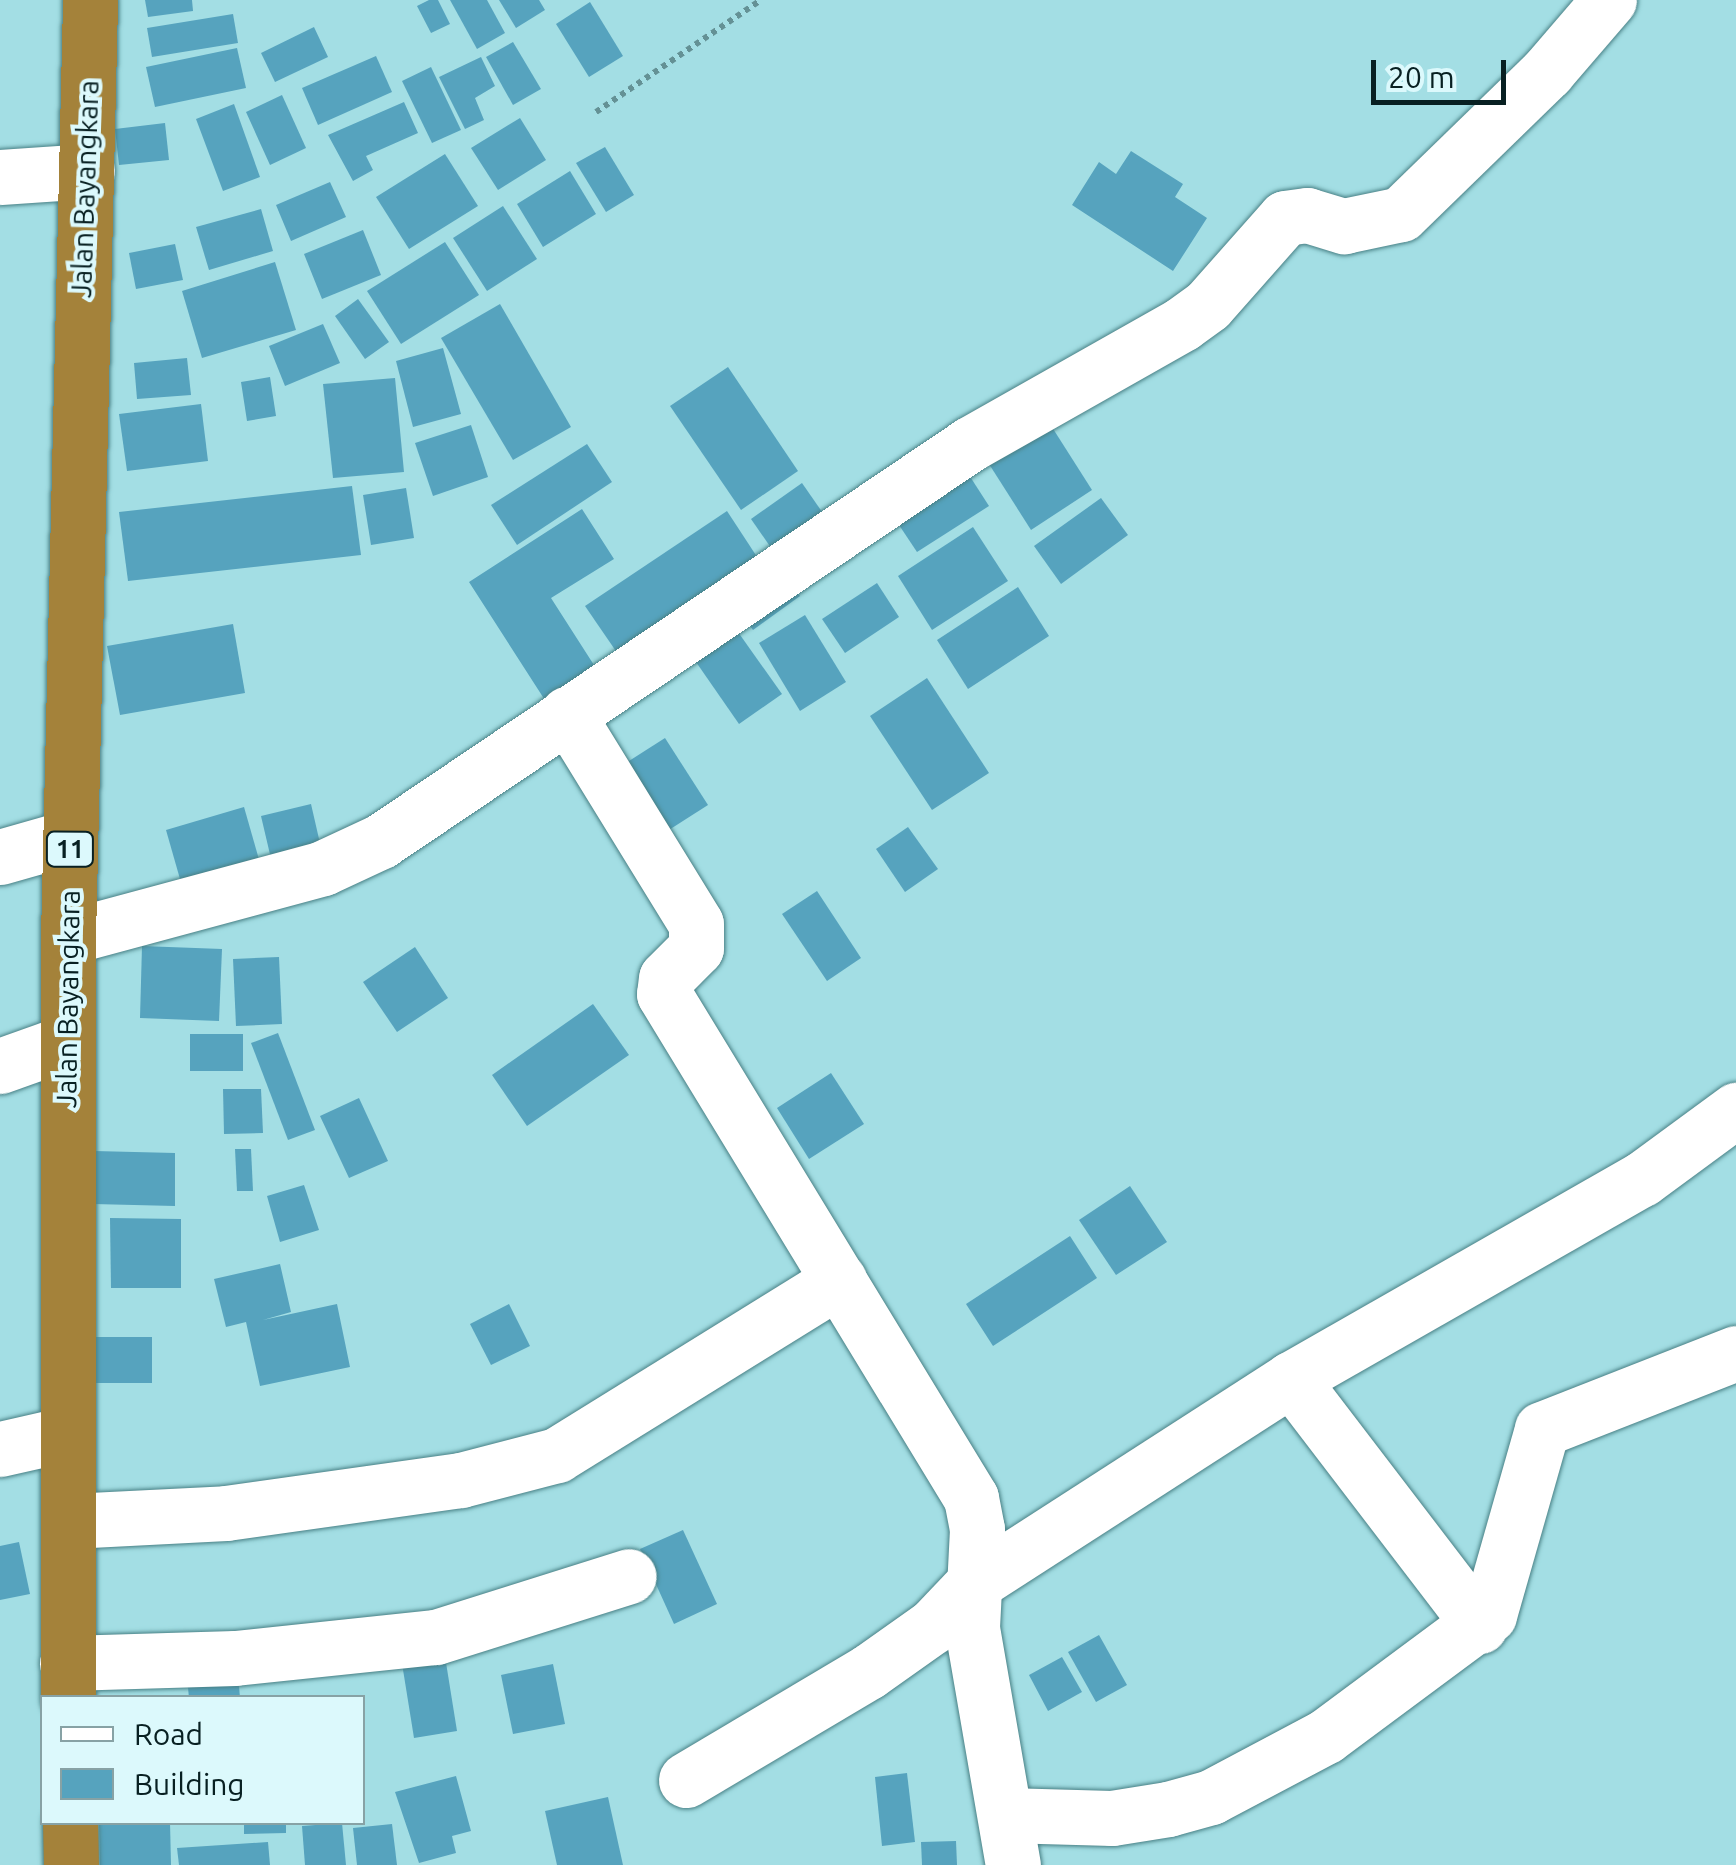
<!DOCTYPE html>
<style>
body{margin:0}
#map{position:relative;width:1736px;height:1865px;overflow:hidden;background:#a3dee4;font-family:Ubuntu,sans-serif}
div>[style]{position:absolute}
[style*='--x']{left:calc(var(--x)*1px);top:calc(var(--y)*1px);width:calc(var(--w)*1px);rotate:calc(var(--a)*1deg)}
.building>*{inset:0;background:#56a3be}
.path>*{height:6px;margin-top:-3px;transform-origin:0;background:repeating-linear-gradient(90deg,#649195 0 5px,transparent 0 10px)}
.roads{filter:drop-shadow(0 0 2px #488085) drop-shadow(0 0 2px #488085)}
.minor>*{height:55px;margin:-27.5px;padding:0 27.5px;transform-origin:27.5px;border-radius:27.5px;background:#fff}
.highway>*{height:55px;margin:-27.5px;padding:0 27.5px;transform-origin:27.5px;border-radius:27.5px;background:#a4823a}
span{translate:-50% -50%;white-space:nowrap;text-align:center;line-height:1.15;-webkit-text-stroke:8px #dcf9fc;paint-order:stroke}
.shield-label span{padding:2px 8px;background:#dcf9fc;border:2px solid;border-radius:8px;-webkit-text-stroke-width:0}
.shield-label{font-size:25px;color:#082022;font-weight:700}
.street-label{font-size:28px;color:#082022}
.legend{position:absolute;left:40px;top:1695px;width:325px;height:130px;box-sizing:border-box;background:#dcf9fc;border:2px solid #87a2a5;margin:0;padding:12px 18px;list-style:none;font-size:30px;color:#082022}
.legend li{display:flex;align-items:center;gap:20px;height:50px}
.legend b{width:50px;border:2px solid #87a2a5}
.scale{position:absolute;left:1371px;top:60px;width:135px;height:45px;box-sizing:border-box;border:5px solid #082022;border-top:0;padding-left:12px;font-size:30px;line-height:35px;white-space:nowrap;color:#082022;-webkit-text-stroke:8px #dcf9fc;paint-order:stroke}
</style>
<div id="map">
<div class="building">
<i style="clip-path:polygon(145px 0,192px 0,193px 11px,148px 17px)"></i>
<i style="clip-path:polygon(429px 0,438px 0,450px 24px,431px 33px,417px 6px)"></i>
<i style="clip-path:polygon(450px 0,487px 0,505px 33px,477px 49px)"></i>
<i style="clip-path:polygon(499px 0,539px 0,545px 10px,516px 28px)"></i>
<i style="clip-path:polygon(590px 2px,623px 56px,589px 77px,556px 24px)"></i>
<i style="clip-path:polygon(233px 14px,238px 43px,152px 57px,147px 28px)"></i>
<i style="clip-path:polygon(314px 27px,328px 57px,275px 82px,261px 53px)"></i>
<i style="clip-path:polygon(513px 42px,541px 89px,513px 105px,486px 57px)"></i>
<i style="clip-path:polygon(237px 48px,246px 88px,155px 107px,146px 67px)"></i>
<i style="clip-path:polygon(376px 56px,392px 92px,318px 125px,302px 88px)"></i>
<i style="clip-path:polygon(481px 57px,495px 86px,475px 98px,484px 120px,465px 129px,439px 77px)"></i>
<i style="clip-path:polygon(431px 67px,461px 130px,432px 143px,402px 81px)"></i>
<i style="clip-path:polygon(282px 95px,306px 148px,270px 165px,246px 112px)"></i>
<i style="clip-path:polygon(404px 102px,418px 133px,366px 156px,373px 170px,353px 181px,328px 135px)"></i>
<i style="clip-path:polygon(234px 104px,260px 177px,223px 191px,196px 119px)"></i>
<i style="clip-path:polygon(520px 118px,546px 160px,498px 190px,471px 148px)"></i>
<i style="clip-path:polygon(165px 123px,169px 160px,119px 165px,115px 129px)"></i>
<i style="clip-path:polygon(605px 147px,634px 195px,606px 212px,576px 163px)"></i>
<i style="clip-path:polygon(1131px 151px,1183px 184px,1175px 197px,1207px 218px,1173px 271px,1072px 205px,1099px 162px,1116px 174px)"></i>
<i style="clip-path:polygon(445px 154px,478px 206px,409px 249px,376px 197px)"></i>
<i style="clip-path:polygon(570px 171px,596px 214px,543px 247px,517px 204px)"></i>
<i style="clip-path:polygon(330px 182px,346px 217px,291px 241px,276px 205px)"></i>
<i style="clip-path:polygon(503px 206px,537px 259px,487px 291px,453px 238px)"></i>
<i style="clip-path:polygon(261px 209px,273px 251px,209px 270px,196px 227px)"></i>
<i style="clip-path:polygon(363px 230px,381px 275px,322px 299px,304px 254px)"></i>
<i style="clip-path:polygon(445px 242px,479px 295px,401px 344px,367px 291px)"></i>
<i style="clip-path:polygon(175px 244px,183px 280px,136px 289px,129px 253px)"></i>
<i style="clip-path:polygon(275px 262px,296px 330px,202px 358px,182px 291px)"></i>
<i style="clip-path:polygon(358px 299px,389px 342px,365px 359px,335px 316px)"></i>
<i style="clip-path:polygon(500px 304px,571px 427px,513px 460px,441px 338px)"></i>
<i style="clip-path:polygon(323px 324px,340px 363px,285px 386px,269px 346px)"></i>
<i style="clip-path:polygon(443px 348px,461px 414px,413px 427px,396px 361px)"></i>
<i style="clip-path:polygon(187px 358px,191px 395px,137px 399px,134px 363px)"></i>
<i style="clip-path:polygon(728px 367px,798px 471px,741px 510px,670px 406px)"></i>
<i style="clip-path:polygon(270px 377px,276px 416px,247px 421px,241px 382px)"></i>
<i style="clip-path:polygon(395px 378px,404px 472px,333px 478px,323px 384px)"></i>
<i style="clip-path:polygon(201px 404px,208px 461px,127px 471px,119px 414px)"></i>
<i style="clip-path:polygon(1050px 424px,1092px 490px,1031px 530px,989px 464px)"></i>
<i style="clip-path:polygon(471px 425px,488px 477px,433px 496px,415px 443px)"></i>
<i style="clip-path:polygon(587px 444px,612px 482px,517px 545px,491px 505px)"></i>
<i style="clip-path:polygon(960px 461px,989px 506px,917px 552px,887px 507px)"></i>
<i style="clip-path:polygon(802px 483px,827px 519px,776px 555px,751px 519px)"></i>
<i style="clip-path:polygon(352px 486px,361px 555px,128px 581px,119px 512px)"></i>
<i style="clip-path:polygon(406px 488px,414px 538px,371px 545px,363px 495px)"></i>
<i style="clip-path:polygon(1101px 498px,1128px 535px,1061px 584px,1034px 546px)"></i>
<i style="clip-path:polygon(582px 509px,614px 559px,551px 598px,601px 676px,550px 708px,469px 582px)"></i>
<i style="clip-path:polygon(727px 511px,763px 566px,622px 660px,585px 606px)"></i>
<i style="clip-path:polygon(973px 527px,1008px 581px,932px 630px,898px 576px)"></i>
<i style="clip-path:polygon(784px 575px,800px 596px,753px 630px,737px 608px)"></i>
<i style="clip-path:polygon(877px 583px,899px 617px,845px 653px,822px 619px)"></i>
<i style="clip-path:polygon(1018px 587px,1049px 636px,968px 689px,937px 640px)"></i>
<i style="clip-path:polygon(805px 615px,846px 682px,800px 711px,759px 643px)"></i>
<i style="clip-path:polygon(233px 624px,245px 693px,120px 715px,107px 646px)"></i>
<i style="clip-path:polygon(738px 632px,782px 694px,739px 724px,696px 662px)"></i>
<i style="clip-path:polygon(927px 678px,989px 773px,932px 810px,870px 716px)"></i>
<i style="clip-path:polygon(665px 738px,708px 805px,661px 835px,618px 768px)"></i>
<i style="clip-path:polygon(311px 804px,322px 852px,272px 863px,261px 816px)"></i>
<i style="clip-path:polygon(244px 807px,260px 863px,182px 886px,166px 830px)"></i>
<i style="clip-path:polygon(908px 827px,938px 869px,905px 892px,876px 849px)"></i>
<i style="clip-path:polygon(817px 891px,861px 958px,827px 981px,782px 914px)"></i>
<i style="clip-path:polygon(142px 946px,222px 949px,219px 1021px,140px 1018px)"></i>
<i style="clip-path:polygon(415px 947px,448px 998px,397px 1032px,363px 982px)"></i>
<i style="clip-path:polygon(279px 957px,282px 1024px,236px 1026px,233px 959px)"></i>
<i style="clip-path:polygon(593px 1004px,629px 1055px,527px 1126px,492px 1075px)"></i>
<i style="clip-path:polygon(278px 1033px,315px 1130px,288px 1140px,251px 1043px)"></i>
<i style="clip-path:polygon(190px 1034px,243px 1034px,243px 1071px,190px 1071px)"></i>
<i style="clip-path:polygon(831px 1073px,864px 1124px,809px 1159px,777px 1108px)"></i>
<i style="clip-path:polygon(223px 1089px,261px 1089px,263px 1133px,224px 1134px)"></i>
<i style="clip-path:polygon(359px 1098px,388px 1161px,349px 1178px,320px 1116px)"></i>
<i style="clip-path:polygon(235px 1149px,251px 1149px,253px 1191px,237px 1191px)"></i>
<i style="clip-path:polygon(94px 1151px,175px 1153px,175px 1206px,93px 1204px)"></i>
<i style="clip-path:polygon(304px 1185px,319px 1230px,280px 1242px,267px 1196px)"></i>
<i style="clip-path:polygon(1130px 1186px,1167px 1242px,1116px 1275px,1079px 1220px)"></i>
<i style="clip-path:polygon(110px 1218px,181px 1219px,181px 1288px,111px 1288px)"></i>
<i style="clip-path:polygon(1070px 1236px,1097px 1278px,993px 1346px,966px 1304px)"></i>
<i style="clip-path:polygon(280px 1264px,291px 1312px,263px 1320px,337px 1304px,350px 1367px,260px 1386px,246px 1322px,226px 1327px,214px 1279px)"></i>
<i style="clip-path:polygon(509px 1304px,530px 1346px,491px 1365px,470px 1324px)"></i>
<i style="clip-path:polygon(95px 1337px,152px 1337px,152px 1383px,95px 1383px)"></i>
<i style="clip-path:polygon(683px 1530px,717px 1604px,674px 1624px,640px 1549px)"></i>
<i style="clip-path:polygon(19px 1542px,30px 1594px,0 1600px,0 1546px)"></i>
<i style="clip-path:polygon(1099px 1635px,1127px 1685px,1096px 1702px,1068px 1652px)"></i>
<i style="clip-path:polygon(443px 1644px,457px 1731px,414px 1738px,400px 1651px)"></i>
<i style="clip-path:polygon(1062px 1657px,1082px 1692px,1048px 1711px,1029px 1675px)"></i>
<i style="clip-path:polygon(553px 1664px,565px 1724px,513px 1734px,501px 1675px)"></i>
<i style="clip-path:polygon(238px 1674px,240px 1698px,189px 1698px,187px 1677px)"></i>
<i style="clip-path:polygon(907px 1773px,915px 1842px,882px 1846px,875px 1777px)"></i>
<i style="clip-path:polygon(456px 1776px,471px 1831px,452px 1836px,456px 1853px,419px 1863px,395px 1792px)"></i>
<i style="clip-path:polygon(608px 1797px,623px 1865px,557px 1865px,545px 1811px)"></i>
<i style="clip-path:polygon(99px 1822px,170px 1822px,171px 1865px,100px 1865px)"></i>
<i style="clip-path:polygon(244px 1822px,286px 1822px,286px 1833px,244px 1834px)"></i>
<i style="clip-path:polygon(342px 1823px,346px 1865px,305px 1865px,302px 1826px)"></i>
<i style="clip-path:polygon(392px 1824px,397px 1865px,357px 1865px,353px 1828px)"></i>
<i style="clip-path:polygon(956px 1841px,957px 1865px,922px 1865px,921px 1842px)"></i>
<i style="clip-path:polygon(268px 1842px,270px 1865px,179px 1865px,177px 1848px)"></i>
</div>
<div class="path">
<i style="--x:596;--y:112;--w:199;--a:-34.2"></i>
</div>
<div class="roads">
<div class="minor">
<i style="--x:0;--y:177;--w:87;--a:-3.9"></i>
<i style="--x:567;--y:714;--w:246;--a:58.4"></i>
<i style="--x:696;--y:924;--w:24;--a:90"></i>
<i style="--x:696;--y:948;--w:42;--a:135"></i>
<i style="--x:666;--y:978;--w:16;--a:97"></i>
<i style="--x:664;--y:994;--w:590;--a:58.65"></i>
<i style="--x:971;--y:1498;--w:32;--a:79"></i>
<i style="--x:977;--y:1529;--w:99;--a:92.9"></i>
<i style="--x:972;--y:1628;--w:241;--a:80.2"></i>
<i style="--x:0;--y:857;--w:73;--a:-15.9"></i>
<i style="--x:68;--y:937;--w:264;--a:-15.1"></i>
<i style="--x:323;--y:868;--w:64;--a:-25"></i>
<i style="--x:381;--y:841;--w:710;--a:-33.98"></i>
<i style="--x:970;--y:444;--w:244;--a:-29.5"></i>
<i style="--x:1182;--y:324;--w:32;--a:-36"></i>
<i style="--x:1208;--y:305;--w:116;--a:-48.5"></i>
<i style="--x:1285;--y:218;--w:22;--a:-8"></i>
<i style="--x:1307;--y:215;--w:39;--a:17"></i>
<i style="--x:1344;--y:226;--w:58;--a:-11.9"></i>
<i style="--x:1401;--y:214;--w:204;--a:-44.2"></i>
<i style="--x:1547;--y:72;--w:95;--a:-49.3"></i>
<i style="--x:0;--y:1066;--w:71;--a:-19.7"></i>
<i style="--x:1291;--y:1379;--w:311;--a:52.6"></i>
<i style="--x:0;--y:1449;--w:68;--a:-12.8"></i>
<i style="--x:70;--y:1521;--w:156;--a:-2.9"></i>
<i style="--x:226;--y:1513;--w:237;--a:-8"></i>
<i style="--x:461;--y:1480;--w:99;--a:-14.6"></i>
<i style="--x:557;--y:1455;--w:332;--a:-31.8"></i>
<i style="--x:67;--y:1663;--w:168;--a:-1.7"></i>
<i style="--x:235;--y:1658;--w:202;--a:-6"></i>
<i style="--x:436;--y:1637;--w:202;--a:-17.5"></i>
<i style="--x:686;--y:1780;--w:212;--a:-30.7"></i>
<i style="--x:868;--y:1672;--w:80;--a:-35.3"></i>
<i style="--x:933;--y:1626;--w:58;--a:-46.4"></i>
<i style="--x:973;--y:1584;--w:378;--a:-32.8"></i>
<i style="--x:1291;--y:1379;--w:404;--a:-29.7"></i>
<i style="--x:1642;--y:1179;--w:117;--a:-36.3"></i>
<i style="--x:1005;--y:1815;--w:107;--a:1.6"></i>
<i style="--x:1112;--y:1818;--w:57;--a:-9.1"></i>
<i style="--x:1168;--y:1809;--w:45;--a:-15.6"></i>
<i style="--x:1211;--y:1797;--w:130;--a:-27.9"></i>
<i style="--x:1326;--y:1736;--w:203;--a:-36.6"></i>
<i style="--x:1489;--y:1615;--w:193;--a:-74.1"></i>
<i style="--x:1542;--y:1429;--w:208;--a:-21.4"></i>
</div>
<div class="highway">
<i style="--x:68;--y:1698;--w:761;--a:-90"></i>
<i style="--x:68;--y:937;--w:937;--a:-88.65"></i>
<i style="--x:70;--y:1822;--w:43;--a:88.7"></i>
</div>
</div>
<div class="shield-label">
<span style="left:70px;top:849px">11</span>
</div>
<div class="street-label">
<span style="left:85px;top:189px;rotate:-88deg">Jalan Bayangkara</span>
<span style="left:68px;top:999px;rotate:-89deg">Jalan Bayangkara</span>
</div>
<ul class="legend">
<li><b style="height:12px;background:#fff"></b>Road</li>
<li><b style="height:28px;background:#56a3be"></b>Building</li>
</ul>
<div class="scale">20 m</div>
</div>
